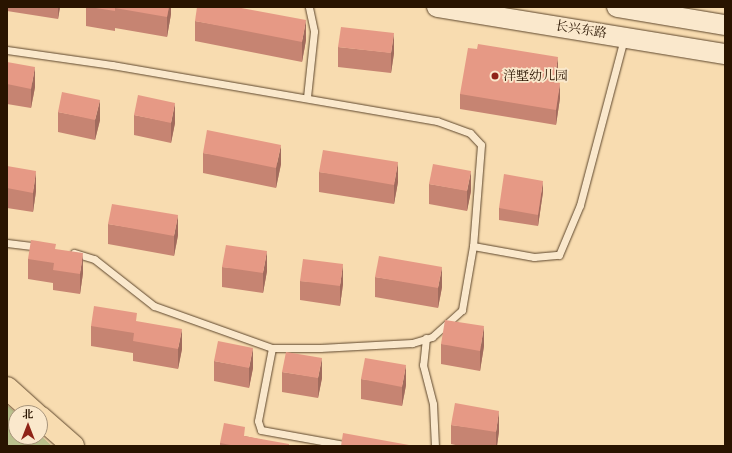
<!DOCTYPE html>
<meta charset="utf-8">
<style>
body{margin:0}
#map{position:relative;width:732px;height:453px;overflow:hidden;background:#f8dcb0;font-family:"EB Garamond","Noto Serif SC",serif}
div>[style]{position:absolute}
[style*='--x']{left:calc(var(--x)*1px);top:calc(var(--y)*1px);width:calc(var(--w)*1px);rotate:calc(var(--a)*1deg)}
.green>*{inset:0;background:#bac18d}
.roads{filter:drop-shadow(0 0 1px #5d462c) drop-shadow(0 0 1px #5d462c)}
.service>*{height:7px;margin:-3.5px;padding:0 3.5px;transform-origin:3.5px;border-radius:3.5px;background:#fae8cc}
.secondary>*{height:20px;margin:-10px;padding:0 10px;transform-origin:10px;border-radius:10px;background:#fae8cc}
.trunk>*{height:22px;margin:-11px;padding:0 11px;transform-origin:11px;border-radius:11px;background:#f8dcb0}
.wall>*{inset:0;background:#c68472}
.shaded-wall>*{inset:0;background:#a16b5d}
.building>*{inset:0;background:#e69985}
.dots>*{width:11px;height:11px;translate:-50% -50%;box-sizing:border-box;border:2px solid #fae8cc;border-radius:50%}
span{translate:-50% -50%;white-space:nowrap;text-align:center;line-height:1.15;-webkit-text-stroke:3.5px #fae8cc;paint-order:stroke}
.street-label{font-size:13px;color:#291400}
.poi-label{font-size:13px;color:#291400}
.left{translate:0 -50%;text-align:left}
.frame{position:absolute;inset:0;border:8px solid #291400;pointer-events:none}
.north{position:absolute;left:8px;top:405px;width:40px;height:40px;box-sizing:border-box;background:#fae8cc;border:1px solid #a6937a;border-radius:50%;rotate:0deg;font-size:11px;font-weight:700;line-height:16px;text-align:center;color:#291400}
.north::after{content:'';display:block;margin:auto;width:14px;height:18px;background:#8f2418;clip-path:polygon(50% 0,100% 100%,50% 72%,0 100%)}
</style>
<div id="map">
<div class="green">
<i style="clip-path:polygon(7px 405px,16px 413px,16px 437px,40px 437px,40px 435px,52px 446px,7px 446px)"></i>
</div>
<div class="roads">
<div class="service">
<i style="--x:7;--y:50;--w:106;--a:8.1"></i>
<i style="--x:112;--y:65;--w:330;--a:9.8"></i>
<i style="--x:437;--y:121;--w:35;--a:20"></i>
<i style="--x:470;--y:133;--w:16;--a:47"></i>
<i style="--x:481;--y:145;--w:101;--a:94.5"></i>
<i style="--x:473;--y:246;--w:65;--a:99.8"></i>
<i style="--x:462;--y:310;--w:40;--a:138"></i>
<i style="--x:432;--y:337;--w:21;--a:163"></i>
<i style="--x:412;--y:343;--w:92;--a:176.9"></i>
<i style="--x:320;--y:348;--w:48;--a:180"></i>
<i style="--x:272;--y:348;--w:125;--a:-160.4"></i>
<i style="--x:154;--y:306;--w:76;--a:-141.9"></i>
<i style="--x:94;--y:259;--w:21;--a:-163"></i>
<i style="--x:307;--y:97;--w:66;--a:-83.9"></i>
<i style="--x:314;--y:31;--w:25;--a:-102"></i>
<i style="--x:7;--y:243;--w:31;--a:7"></i>
<i style="--x:473;--y:246;--w:62;--a:10.2"></i>
<i style="--x:534;--y:257;--w:25;--a:-5"></i>
<i style="--x:559;--y:255;--w:54;--a:-67.2"></i>
<i style="--x:580;--y:205;--w:172;--a:-75.2"></i>
<i style="--x:426;--y:338;--w:27;--a:96"></i>
<i style="--x:423;--y:365;--w:40;--a:75.6"></i>
<i style="--x:433;--y:404;--w:42;--a:87.3"></i>
<i style="--x:272;--y:348;--w:74;--a:100.9"></i>
<i style="--x:258;--y:421;--w:9;--a:72"></i>
<i style="--x:261;--y:430;--w:90;--a:10.2"></i>
</div>
<div class="secondary">
<i style="--x:437;--y:7;--w:292;--a:9.3"></i>
<i style="--x:617;--y:7;--w:109;--a:9.5"></i>
</div>
<div class="trunk">
<i style="--x:7;--y:388;--w:38;--a:42"></i>
<i style="--x:40;--y:417;--w:44;--a:41.3"></i>
</div>
</div>
<div class="wall">
<i style="clip-path:polygon(7px 7px,60px 7px,58px 19px,7px 11px)"></i>
<i style="clip-path:polygon(86px 7px,171px 7px,171px 14px,167px 37px,115px 28px,115px 31px,86px 26px)"></i>
<i style="clip-path:polygon(195px 21px,306px 40px,302px 62px,195px 41px)"></i>
<i style="clip-path:polygon(338px 47px,394px 53px,391px 73px,338px 67px)"></i>
<i style="clip-path:polygon(7px 62px,35px 87px,31px 108px,7px 104px)"></i>
<i style="clip-path:polygon(558px 72px,556px 82px,560px 98px,556px 125px,460px 109px,460px 94px)"></i>
<i style="clip-path:polygon(58px 112px,100px 120px,95px 140px,58px 132px)"></i>
<i style="clip-path:polygon(134px 115px,175px 123px,171px 143px,134px 135px)"></i>
<i style="clip-path:polygon(203px 153px,281px 164px,276px 188px,203px 173px)"></i>
<i style="clip-path:polygon(7px 166px,36px 191px,33px 212px,7px 208px)"></i>
<i style="clip-path:polygon(319px 172px,398px 182px,394px 204px,319px 192px)"></i>
<i style="clip-path:polygon(429px 184px,471px 191px,467px 211px,429px 204px)"></i>
<i style="clip-path:polygon(543px 192px,538px 226px,499px 220px,499px 208px)"></i>
<i style="clip-path:polygon(108px 224px,178px 235px,174px 256px,108px 244px)"></i>
<i style="clip-path:polygon(56px 250px,83px 273px,80px 294px,53px 290px,53px 283px,28px 279px,28px 259px)"></i>
<i style="clip-path:polygon(222px 267px,267px 271px,263px 293px,222px 287px)"></i>
<i style="clip-path:polygon(375px 277px,442px 287px,438px 308px,375px 297px)"></i>
<i style="clip-path:polygon(300px 281px,343px 284px,340px 306px,300px 300px)"></i>
<i style="clip-path:polygon(137px 322px,182px 349px,178px 369px,133px 361px,133px 353px,91px 346px,91px 326px)"></i>
<i style="clip-path:polygon(441px 344px,484px 346px,480px 371px,441px 364px)"></i>
<i style="clip-path:polygon(214px 361px,253px 368px,249px 388px,214px 381px)"></i>
<i style="clip-path:polygon(282px 372px,322px 378px,318px 398px,282px 392px)"></i>
<i style="clip-path:polygon(361px 379px,406px 385px,402px 406px,361px 399px)"></i>
<i style="clip-path:polygon(451px 425px,499px 431px,497px 446px,460px 446px,451px 444px)"></i>
<i style="clip-path:polygon(245px 436px,289px 446px,220px 446px,220px 443px)"></i>
</div>
<div class="shaded-wall">
<i style="clip-path:polygon(58px 7px,60px 7px,58px 19px)"></i>
<i style="clip-path:polygon(169px 7px,171px 7px,171px 14px,167px 37px,167px 17px)"></i>
<i style="clip-path:polygon(306px 20px,306px 40px,302px 62px,302px 42px)"></i>
<i style="clip-path:polygon(394px 33px,394px 53px,391px 73px,391px 53px)"></i>
<i style="clip-path:polygon(558px 57px,558px 72px,554px 97px,554px 82px)"></i>
<i style="clip-path:polygon(35px 67px,35px 87px,31px 108px,31px 89px)"></i>
<i style="clip-path:polygon(560px 83px,560px 98px,556px 125px,556px 110px)"></i>
<i style="clip-path:polygon(100px 100px,100px 120px,95px 140px,95px 120px)"></i>
<i style="clip-path:polygon(175px 103px,175px 123px,171px 143px,171px 123px)"></i>
<i style="clip-path:polygon(281px 145px,281px 164px,276px 188px,276px 168px)"></i>
<i style="clip-path:polygon(398px 162px,398px 182px,394px 204px,394px 185px)"></i>
<i style="clip-path:polygon(36px 171px,36px 191px,33px 212px,33px 193px)"></i>
<i style="clip-path:polygon(471px 171px,471px 191px,467px 211px,467px 191px)"></i>
<i style="clip-path:polygon(543px 181px,543px 192px,538px 226px,538px 215px)"></i>
<i style="clip-path:polygon(178px 215px,178px 235px,174px 256px,174px 236px)"></i>
<i style="clip-path:polygon(267px 251px,267px 271px,263px 293px,263px 273px)"></i>
<i style="clip-path:polygon(83px 253px,83px 273px,80px 294px,80px 274px)"></i>
<i style="clip-path:polygon(343px 264px,343px 284px,340px 306px,340px 286px)"></i>
<i style="clip-path:polygon(442px 267px,442px 287px,438px 308px,438px 288px)"></i>
<i style="clip-path:polygon(484px 326px,484px 346px,480px 371px,480px 351px)"></i>
<i style="clip-path:polygon(182px 329px,182px 349px,178px 369px,178px 349px)"></i>
<i style="clip-path:polygon(253px 348px,253px 368px,249px 388px,249px 368px)"></i>
<i style="clip-path:polygon(322px 358px,322px 378px,318px 398px,318px 378px)"></i>
<i style="clip-path:polygon(406px 365px,406px 385px,402px 406px,402px 387px)"></i>
<i style="clip-path:polygon(499px 411px,499px 431px,497px 446px,496px 446px,496px 432px)"></i>
</div>
<div class="building">
<i style="clip-path:polygon(89px 7px,169px 7px,167px 17px,115px 8px,115px 11px)"></i>
<i style="clip-path:polygon(197px 7px,236px 7px,306px 20px,302px 42px,195px 21px)"></i>
<i style="clip-path:polygon(341px 27px,394px 33px,391px 53px,338px 47px)"></i>
<i style="clip-path:polygon(478px 44px,558px 57px,554px 82px,560px 83px,556px 110px,460px 94px,468px 48px,477px 49px)"></i>
<i style="clip-path:polygon(7px 62px,35px 67px,31px 89px,7px 84px)"></i>
<i style="clip-path:polygon(62px 92px,100px 100px,95px 120px,58px 112px)"></i>
<i style="clip-path:polygon(138px 95px,175px 103px,171px 123px,134px 115px)"></i>
<i style="clip-path:polygon(207px 130px,281px 145px,276px 168px,203px 153px)"></i>
<i style="clip-path:polygon(323px 150px,398px 162px,394px 185px,319px 172px)"></i>
<i style="clip-path:polygon(433px 164px,471px 171px,467px 191px,429px 184px)"></i>
<i style="clip-path:polygon(7px 166px,36px 171px,33px 193px,7px 188px)"></i>
<i style="clip-path:polygon(504px 174px,543px 181px,538px 215px,499px 208px)"></i>
<i style="clip-path:polygon(112px 204px,178px 215px,174px 236px,108px 224px)"></i>
<i style="clip-path:polygon(31px 240px,56px 244px,55px 249px,83px 253px,80px 274px,53px 270px,54px 263px,28px 259px)"></i>
<i style="clip-path:polygon(226px 245px,267px 251px,263px 273px,222px 267px)"></i>
<i style="clip-path:polygon(379px 256px,442px 267px,438px 288px,375px 277px)"></i>
<i style="clip-path:polygon(303px 259px,343px 264px,340px 286px,300px 281px)"></i>
<i style="clip-path:polygon(94px 306px,137px 313px,136px 321px,182px 329px,178px 349px,133px 341px,134px 333px,91px 326px)"></i>
<i style="clip-path:polygon(445px 320px,484px 326px,480px 351px,441px 344px)"></i>
<i style="clip-path:polygon(218px 341px,253px 348px,249px 368px,214px 361px)"></i>
<i style="clip-path:polygon(286px 352px,322px 358px,318px 378px,282px 372px)"></i>
<i style="clip-path:polygon(365px 358px,406px 365px,402px 387px,361px 379px)"></i>
<i style="clip-path:polygon(455px 403px,499px 411px,496px 432px,451px 425px)"></i>
<i style="clip-path:polygon(224px 423px,245px 427px,244px 436px,289px 444px,289px 446px,236px 446px,220px 443px)"></i>
<i style="clip-path:polygon(343px 433px,409px 445px,409px 446px,341px 446px)"></i>
</div>
<div class="dots">
<i style="left:495px;top:76px;background:#8f2418"></i>
</div>
<div class="street-label">
<span style="left:581px;top:30px;rotate:9deg">长兴东路</span>
</div>
<div class="poi-label">
<span class="left" style="left:503px;top:76px">洋墅幼儿园</span>
</div>
<div class="frame"></div>
<div class="north">北</div>
</div>
